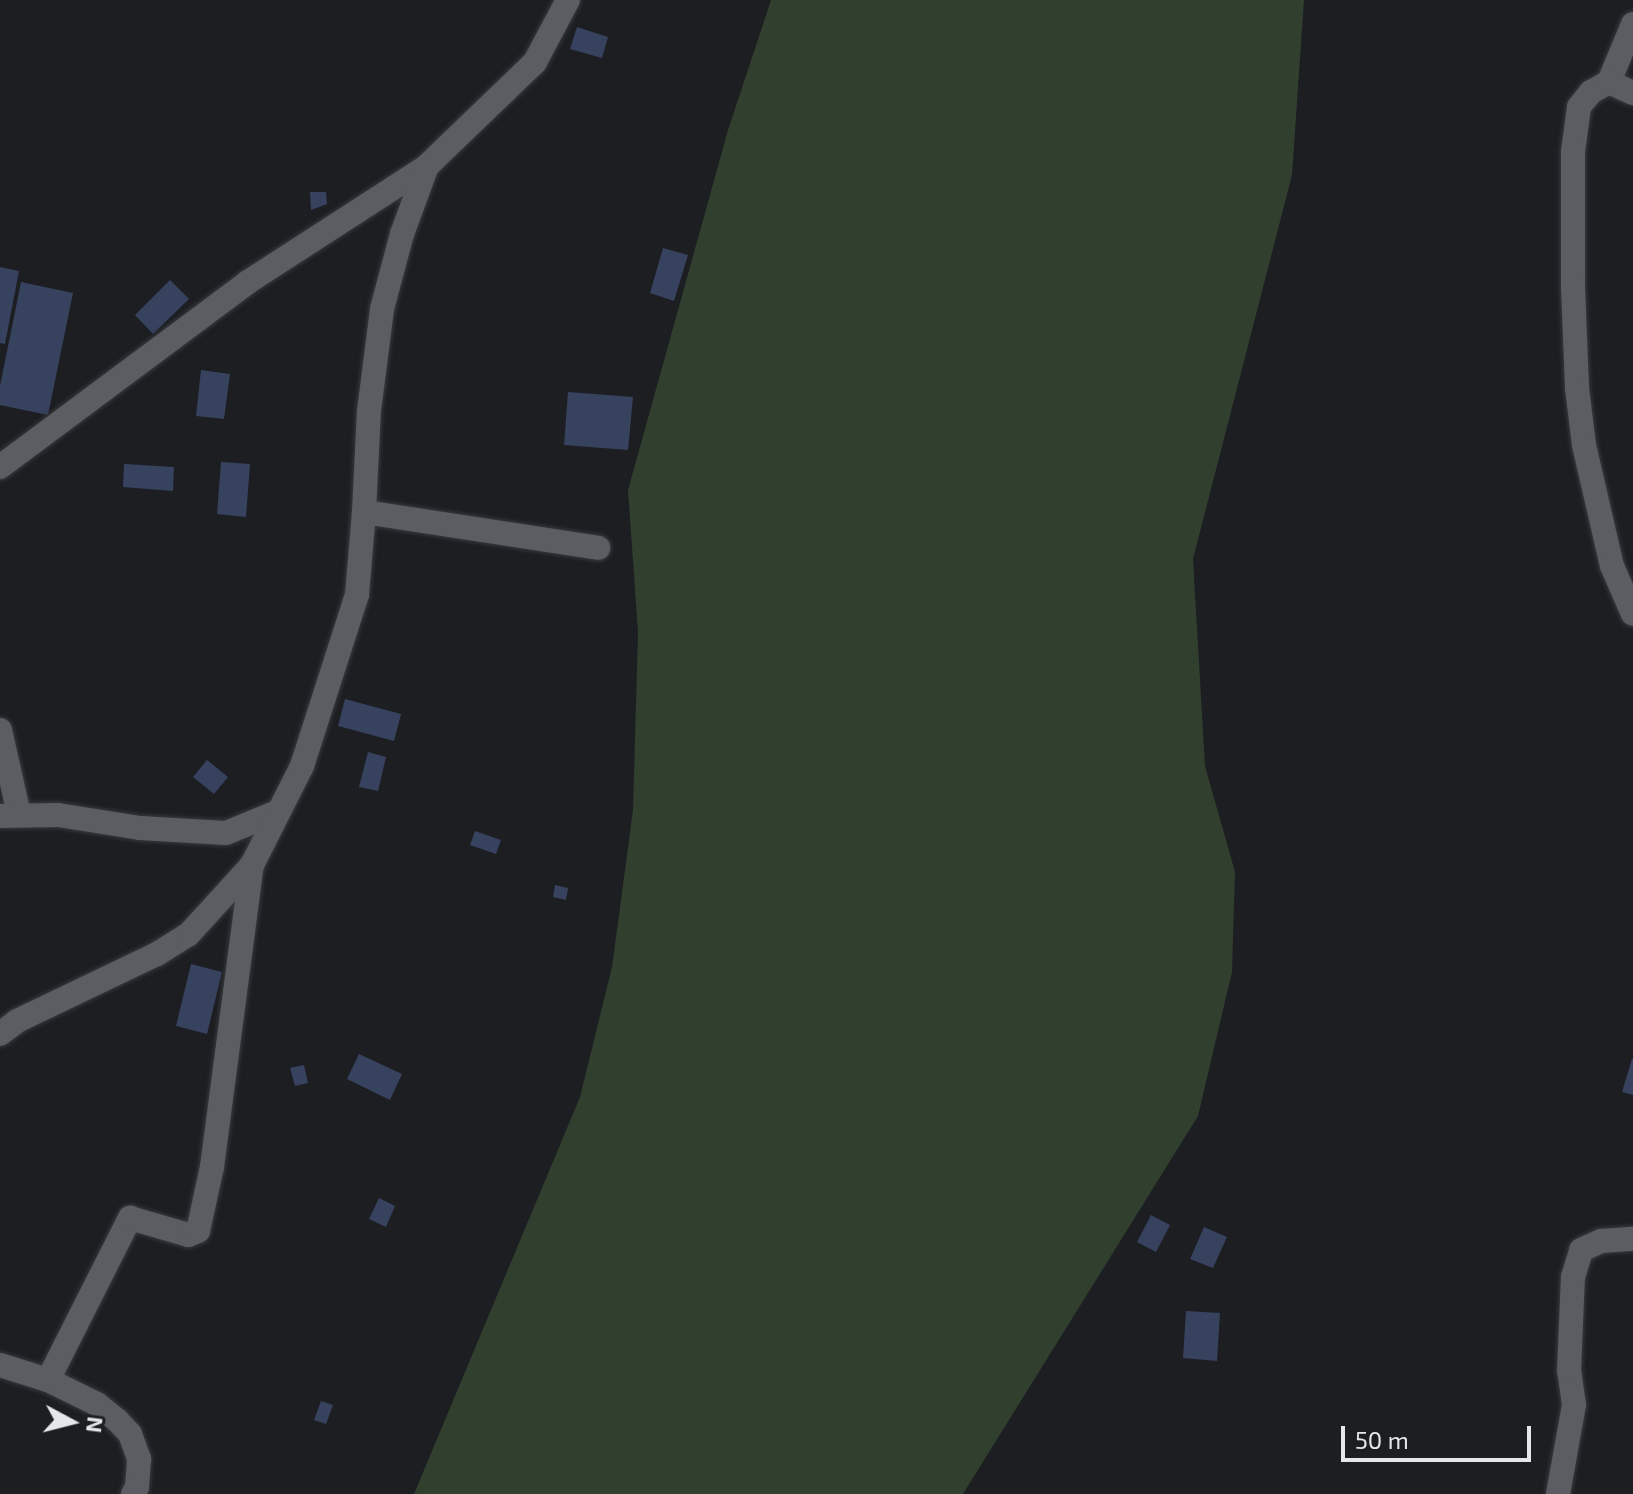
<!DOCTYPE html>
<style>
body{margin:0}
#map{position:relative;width:1633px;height:1494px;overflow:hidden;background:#1c1e22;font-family:"Exo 2",sans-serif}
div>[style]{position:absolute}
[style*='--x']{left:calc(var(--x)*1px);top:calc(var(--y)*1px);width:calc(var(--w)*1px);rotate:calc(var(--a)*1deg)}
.green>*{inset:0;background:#313f2e}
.building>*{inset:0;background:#37425f}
.roads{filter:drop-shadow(0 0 2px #38393d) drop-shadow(0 0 2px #38393d)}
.minor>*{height:24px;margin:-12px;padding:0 12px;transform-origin:12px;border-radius:12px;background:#5b5d62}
span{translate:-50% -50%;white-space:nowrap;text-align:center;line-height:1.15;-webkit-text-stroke:6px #1c1e22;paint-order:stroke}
.north{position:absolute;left:32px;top:1382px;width:80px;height:80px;-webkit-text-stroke:6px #1c1e22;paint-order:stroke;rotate:97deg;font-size:22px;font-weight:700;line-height:32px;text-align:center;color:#e6e7ea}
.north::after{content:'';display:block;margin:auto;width:28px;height:36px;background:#e6e7ea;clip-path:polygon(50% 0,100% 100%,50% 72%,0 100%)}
.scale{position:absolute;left:1341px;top:1426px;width:190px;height:36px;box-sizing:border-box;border:4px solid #e6e7ea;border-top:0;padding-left:10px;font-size:24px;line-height:28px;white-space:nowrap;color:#e6e7ea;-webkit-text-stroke:6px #1c1e22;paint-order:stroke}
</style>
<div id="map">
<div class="green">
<i style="clip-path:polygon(771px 0,1304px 0,1292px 175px,1193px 559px,1205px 766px,1235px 872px,1232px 972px,1198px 1116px,963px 1494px,414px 1494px,580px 1097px,612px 967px,633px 810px,638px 632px,628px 490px,728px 130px)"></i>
</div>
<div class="building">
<i style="clip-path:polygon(577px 27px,608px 37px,602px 58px,570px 49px)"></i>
<i style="clip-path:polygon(310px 192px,326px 192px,327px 204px,311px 210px)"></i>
<i style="clip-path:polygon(663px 248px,688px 255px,674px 301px,650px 293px)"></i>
<i style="clip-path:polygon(0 267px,19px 271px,5px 344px,0 343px)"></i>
<i style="clip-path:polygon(170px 280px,189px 299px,153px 334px,135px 315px)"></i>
<i style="clip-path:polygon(21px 282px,73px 293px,48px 415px,0 405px,0 386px)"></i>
<i style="clip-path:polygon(201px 370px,230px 374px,224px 419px,196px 416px)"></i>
<i style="clip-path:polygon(568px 392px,633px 397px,628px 450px,564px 445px)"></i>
<i style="clip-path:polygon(221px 462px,250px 464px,246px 517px,217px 514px)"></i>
<i style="clip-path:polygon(124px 464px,174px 467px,173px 491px,123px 487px)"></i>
<i style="clip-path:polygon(345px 699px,401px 714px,394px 741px,338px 726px)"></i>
<i style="clip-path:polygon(368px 752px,386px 757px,378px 791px,359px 787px)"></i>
<i style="clip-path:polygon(207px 760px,228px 777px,214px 794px,193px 777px)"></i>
<i style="clip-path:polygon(475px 831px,501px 840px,496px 854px,470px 845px)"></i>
<i style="clip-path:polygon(555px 885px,568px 888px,566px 900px,553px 897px)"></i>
<i style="clip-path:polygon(191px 964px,222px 972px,207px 1034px,176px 1026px)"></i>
<i style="clip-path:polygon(359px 1054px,402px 1074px,390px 1100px,347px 1079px)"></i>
<i style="clip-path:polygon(1632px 1059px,1633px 1059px,1633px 1095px,1622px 1092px)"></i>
<i style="clip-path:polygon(304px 1065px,308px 1083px,295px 1086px,290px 1068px)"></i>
<i style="clip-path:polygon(379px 1198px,395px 1206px,386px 1227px,369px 1219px)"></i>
<i style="clip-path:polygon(1151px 1215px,1170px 1225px,1156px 1252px,1137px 1242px)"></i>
<i style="clip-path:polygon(1204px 1227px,1227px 1237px,1213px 1268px,1190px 1259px)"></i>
<i style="clip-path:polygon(1186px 1311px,1220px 1313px,1217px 1361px,1183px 1358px)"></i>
<i style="clip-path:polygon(321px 1401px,333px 1405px,326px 1424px,314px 1420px)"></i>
</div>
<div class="roads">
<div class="minor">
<i style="--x:1633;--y:24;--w:63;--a:112.5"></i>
<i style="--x:1609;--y:82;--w:21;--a:151"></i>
<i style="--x:1591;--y:92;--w:19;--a:129"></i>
<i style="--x:1579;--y:107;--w:45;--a:97.6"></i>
<i style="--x:1573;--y:152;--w:135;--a:90"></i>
<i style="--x:1573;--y:287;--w:101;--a:87.7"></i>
<i style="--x:1577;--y:388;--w:57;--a:83"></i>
<i style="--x:1584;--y:445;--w:124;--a:77"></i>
<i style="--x:1612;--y:566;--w:52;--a:66.4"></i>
<i style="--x:1609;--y:82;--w:26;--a:25"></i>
<i style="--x:0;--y:467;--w:309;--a:-36.7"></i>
<i style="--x:248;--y:282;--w:213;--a:-32.9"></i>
<i style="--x:427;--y:166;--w:150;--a:-43.9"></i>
<i style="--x:535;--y:62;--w:70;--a:-62"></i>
<i style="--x:364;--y:512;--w:101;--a:-87.2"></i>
<i style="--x:369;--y:411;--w:103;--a:-82.7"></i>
<i style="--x:382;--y:309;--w:78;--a:-75.1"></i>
<i style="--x:402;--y:234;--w:72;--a:-69.8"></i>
<i style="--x:0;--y:730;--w:86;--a:77.3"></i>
<i style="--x:0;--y:816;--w:58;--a:-1"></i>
<i style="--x:58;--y:815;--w:83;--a:9"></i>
<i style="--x:140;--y:828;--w:86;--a:3.3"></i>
<i style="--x:226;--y:833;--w:55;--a:-22.4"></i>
<i style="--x:0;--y:1034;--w:21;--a:-37"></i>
<i style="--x:17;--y:1021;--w:155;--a:-25.6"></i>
<i style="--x:157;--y:954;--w:36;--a:-32"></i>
<i style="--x:188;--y:935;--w:95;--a:-47.6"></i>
<i style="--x:252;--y:865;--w:111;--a:-63.2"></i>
<i style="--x:302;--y:766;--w:180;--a:-72.2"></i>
<i style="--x:357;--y:595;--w:83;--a:-85.2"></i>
<i style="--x:364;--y:512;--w:237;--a:8.7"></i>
<i style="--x:0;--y:1365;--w:50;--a:17.4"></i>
<i style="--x:48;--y:1380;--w:55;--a:26.1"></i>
<i style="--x:97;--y:1404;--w:26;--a:39"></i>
<i style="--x:117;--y:1420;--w:19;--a:47"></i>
<i style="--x:130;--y:1434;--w:27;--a:70"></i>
<i style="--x:139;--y:1459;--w:28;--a:94"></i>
<i style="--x:137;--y:1487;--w:8;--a:120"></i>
<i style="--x:48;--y:1380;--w:182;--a:-63.2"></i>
<i style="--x:130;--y:1218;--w:60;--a:16.3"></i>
<i style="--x:188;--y:1235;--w:11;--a:-22"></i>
<i style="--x:198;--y:1231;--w:66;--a:-77.7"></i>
<i style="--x:212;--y:1167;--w:305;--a:-82.5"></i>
<i style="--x:1558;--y:1494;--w:90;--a:-79.8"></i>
<i style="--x:1574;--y:1405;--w:34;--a:-98"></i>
<i style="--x:1569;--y:1371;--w:94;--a:-87.6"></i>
<i style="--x:1573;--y:1277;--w:28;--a:-73"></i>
<i style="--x:1581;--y:1250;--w:22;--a:-24"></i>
<i style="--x:1601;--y:1241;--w:32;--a:-4"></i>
</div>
</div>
<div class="north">N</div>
<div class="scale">50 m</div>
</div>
